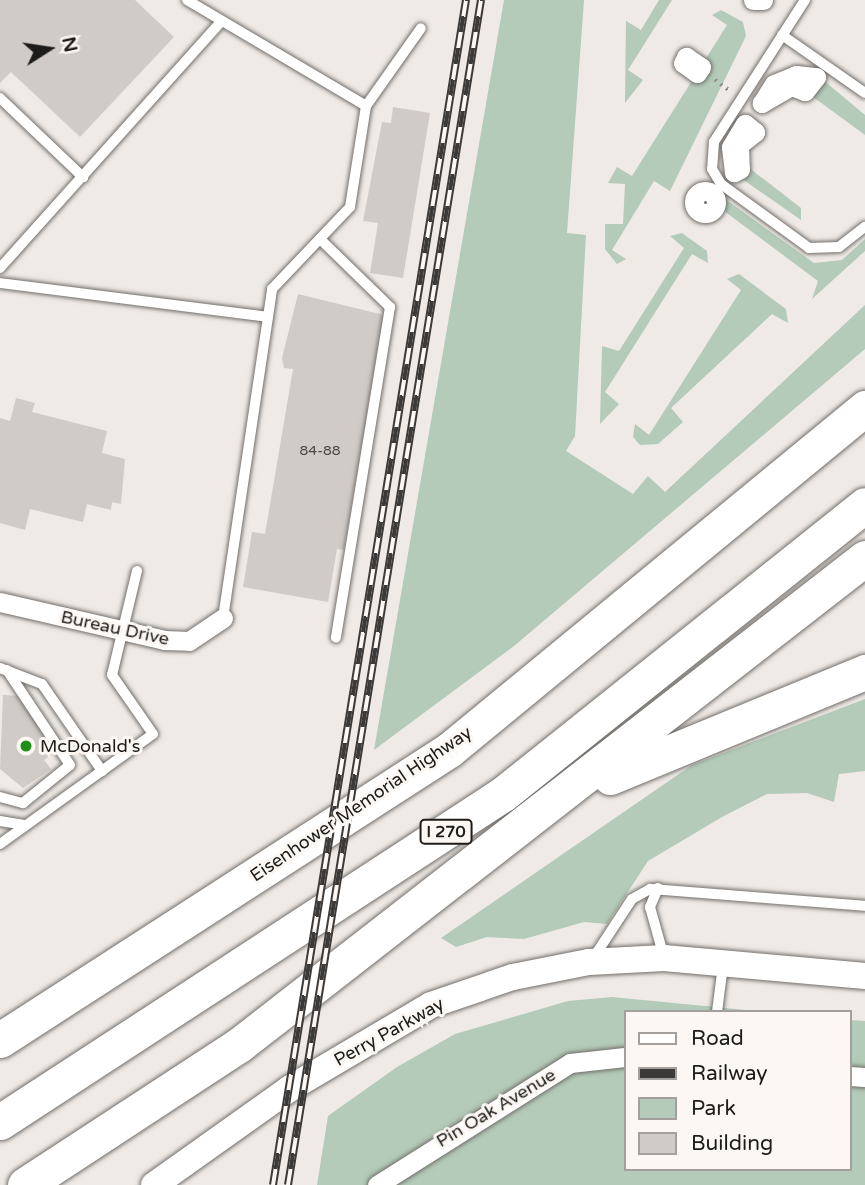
<!DOCTYPE html>
<style>
body{margin:0}
#map{position:relative;width:865px;height:1185px;overflow:hidden;background:#efeae6;font-family:"Varela Round",sans-serif}
div>[style]{position:absolute}
[style*='--x']{left:calc(var(--x)*1px);top:calc(var(--y)*1px);width:calc(var(--w)*1px);rotate:calc(var(--a)*1deg)}
.green>*{inset:0;background:#b3cbb8}
.building>*{inset:0;background:#d1cbc7}
.path>*{height:3.5px;margin-top:-1.75px;transform-origin:0;background:repeating-linear-gradient(90deg,#938f8c 0 2px,transparent 0 7px)}
.roads{filter:drop-shadow(0 0 2px #726e6a) drop-shadow(0 0 2px #726e6a)}
.lane>*{height:10px;margin:-5px;padding:0 5px;transform-origin:5px;border-radius:5px;background:#fff}
.street>*{height:19px;margin:-9.5px;padding:0 9.5px;transform-origin:9.5px;border-radius:9.5px;background:#fff}
.street>.ring{margin:-9.5px;padding:0;box-sizing:content-box;background:none;border:19px solid #fff;border-radius:50%}
.secondary>*{height:26px;margin:-13px;padding:0 13px;transform-origin:13px;border-radius:13px;background:#fff}
.highway>*{height:35px;margin:-17.5px;padding:0 17.5px;transform-origin:17.5px;border-radius:17.5px;background:#fff}
.rail>*{height:8px;margin-top:-4px;transform-origin:0;background:repeating-linear-gradient(90deg,#fcf7f3 0 16px,#3c3a38 0 32px);box-sizing:border-box;border-block:2px solid #3c3a38}
.dots>*{width:19px;height:19px;translate:-50% -50%;box-sizing:border-box;border:4px solid #fcf7f3;border-radius:50%}
span{translate:-50% -50%;white-space:nowrap;text-align:center;line-height:1.15;-webkit-text-stroke:6px #fcf7f3;paint-order:stroke}
.number-label{font-size:14px;color:#4a4845}
.number-label span{-webkit-text-stroke-width:0}
.shield-label span{padding:2px 5px;background:#fcf7f3;border:2px solid;border-radius:5px;-webkit-text-stroke-width:0}
.shield-label{font-size:16px;color:#1d1c1a;font-weight:700}
.street-label{font-size:18px;color:#1d1c1a}
.poi-label{font-size:18px;color:#1d1c1a}
.left{translate:0 -50%;text-align:left}
.legend{position:absolute;left:624px;top:1010px;width:228px;height:161px;box-sizing:border-box;background:#fcf7f3;border:2px solid #a39f9c;margin:0;padding:9px 12px;list-style:none;font-size:21px;color:#1d1c1a}
.legend li{display:flex;align-items:center;gap:14px;height:35px}
.legend b{width:35px;border:2px solid #a39f9c}
.north{position:absolute;left:14px;top:14px;width:70px;height:70px;-webkit-text-stroke:5px #fcf7f3;paint-order:stroke;rotate:78deg;font-size:19px;font-weight:700;line-height:28px;text-align:center;color:#1d1c1a}
.north::after{content:'';display:block;margin:auto;width:24px;height:32px;background:#1d1c1a;clip-path:polygon(50% 0,100% 100%,50% 72%,0 100%)}
</style>
<div id="map">
<div class="green">
<i style="clip-path:polygon(504px 0,584px 0,567px 233px,586px 235px,575px 436px,566px 451px,633px 494px,648px 476px,665px 492px,865px 305px,865px 349px,514px 646px,374px 750px)"></i>
<i style="clip-path:polygon(659px 0,672px 0,628px 70px,643px 80px,625px 103px,626px 21px,641px 30px)"></i>
<i style="clip-path:polygon(721px 10px,743px 22px,746px 36px,670px 191px,654px 181px,612px 250px,626px 259px,617px 264px,605px 249px,605px 224px,623px 224px,625px 184px,608px 183px,617px 167px,632px 176px,727px 25px,712px 15px)"></i>
<i style="clip-path:polygon(822px 79px,865px 115px,865px 135px,805px 91px)"></i>
<i style="clip-path:polygon(747px 147px,748px 167px,801px 208px,801px 220px,735px 174px)"></i>
<i style="clip-path:polygon(718px 194px,814px 263px,842px 260px,865px 239px,865px 251px,812px 299px,818px 281px,712px 202px)"></i>
<i style="clip-path:polygon(682px 233px,707px 251px,708px 263px,692px 254px,605px 392px,619px 404px,600px 424px,602px 346px,619px 351px,684px 248px,670px 236px)"></i>
<i style="clip-path:polygon(739px 274px,786px 309px,788px 323px,772px 314px,671px 408px,683px 422px,658px 444px,640px 445px,633px 437px,635px 424px,649px 435px,741px 290px,727px 279px)"></i>
<i style="clip-path:polygon(865px 699px,865px 771px,839px 774px,834px 802px,807px 793px,767px 794px,722px 817px,648px 861px,607px 924px,584px 922px,524px 939px,487px 937px,456px 947px,441px 938px,692px 765px)"></i>
<i style="clip-path:polygon(612px 997px,766px 1012px,625px 1012px,625px 1169px,849px 1169px,849px 1020px,865px 1021px,865px 1185px,317px 1185px,328px 1116px,397px 1067px,455px 1034px,568px 1001px)"></i>
</div>
<div class="building">
<i style="clip-path:polygon(0 0,135px 0,174px 37px,80px 137px,11px 72px,0 83px)"></i>
<i style="clip-path:polygon(393px 107px,430px 113px,403px 278px,370px 273px,378px 223px,363px 221px,382px 122px,391px 123px)"></i>
<i style="clip-path:polygon(298px 294px,384px 315px,344px 550px,337px 549px,328px 602px,243px 587px,252px 532px,265px 534px,293px 369px,284px 368px,282px 358px)"></i>
<i style="clip-path:polygon(16px 398px,35px 403px,32px 412px,107px 431px,102px 453px,125px 459px,121px 504px,112px 502px,111px 510px,87px 504px,83px 522px,30px 509px,25px 530px,0 523px,0 418px,10px 421px)"></i>
<i style="clip-path:polygon(3px 695px,20px 696px,56px 751px,44px 760px,51px 769px,23px 788px,0 769px)"></i>
</div>
<div class="path">
<i style="--x:715;--y:80;--w:17;--a:36"></i>
</div>
<div class="roads">
<div class="lane">
<i style="--x:187;--y:0;--w:208;--a:30.6"></i>
<i style="--x:805;--y:0;--w:169;--a:122.7"></i>
<i style="--x:714;--y:142;--w:27;--a:94"></i>
<i style="--x:712;--y:169;--w:17;--a:59"></i>
<i style="--x:721;--y:184;--w:109;--a:36"></i>
<i style="--x:809;--y:248;--w:30;--a:-2"></i>
<i style="--x:839;--y:247;--w:33;--a:-38"></i>
<i style="--x:782;--y:35;--w:101;--a:34.9"></i>
<i style="--x:0;--y:98;--w:115;--a:43.6"></i>
<i style="--x:320;--y:239;--w:98;--a:44.2"></i>
<i style="--x:390;--y:307;--w:335;--a:99.3"></i>
<i style="--x:0;--y:268;--w:329;--a:-48.1"></i>
<i style="--x:0;--y:283;--w:270;--a:7.2"></i>
<i style="--x:223;--y:618;--w:333;--a:-81.5"></i>
<i style="--x:272;--y:289;--w:113;--a:-46.4"></i>
<i style="--x:350;--y:207;--w:102;--a:-81"></i>
<i style="--x:366;--y:106;--w:95;--a:-54.8"></i>
<i style="--x:0;--y:668;--w:45;--a:20.9"></i>
<i style="--x:42;--y:684;--w:106;--a:55.4"></i>
<i style="--x:0;--y:797;--w:24;--a:15"></i>
<i style="--x:23;--y:803;--w:60;--a:-39"></i>
<i style="--x:70;--y:765;--w:114;--a:-123.6"></i>
<i style="--x:0;--y:821;--w:26;--a:9"></i>
<i style="--x:0;--y:844;--w:188;--a:-35.7"></i>
<i style="--x:153;--y:734;--w:72;--a:-124.8"></i>
<i style="--x:112;--y:675;--w:107;--a:-76.5"></i>
<i style="--x:658;--y:888;--w:21;--a:113"></i>
<i style="--x:650;--y:907;--w:52;--a:74.4"></i>
<i style="--x:594;--y:957;--w:69;--a:-56.8"></i>
<i style="--x:632;--y:899;--w:21;--a:-29"></i>
<i style="--x:650;--y:889;--w:216;--a:4.5"></i>
<i style="--x:717;--y:1012;--w:47;--a:-82.7"></i>
</div>
<div class="street">
<i style="--x:753;--y:0;--w:10;--a:0"></i>
<i style="--x:686;--y:57;--w:18;--a:34"></i>
<i style="--x:701;--y:67;--w:7;--a:124"></i>
<i style="--x:697;--y:73;--w:17;--a:-144"></i>
<i style="--x:683;--y:63;--w:7;--a:-63"></i>
<i style="--x:796;--y:75;--w:20;--a:6"></i>
<i style="--x:816;--y:77;--w:18;--a:128"></i>
<i style="--x:805;--y:91;--w:15;--a:-160"></i>
<i style="--x:791;--y:86;--w:34;--a:150"></i>
<i style="--x:762;--y:103;--w:22;--a:-58"></i>
<i style="--x:774;--y:84;--w:24;--a:-22"></i>
<i style="--x:745;--y:124;--w:13;--a:39"></i>
<i style="--x:755;--y:132;--w:21;--a:141"></i>
<i style="--x:739;--y:145;--w:24;--a:88"></i>
<i style="--x:740;--y:169;--w:7;--a:153"></i>
<i style="--x:734;--y:172;--w:25;--a:-97"></i>
<i style="--x:731;--y:147;--w:27;--a:-59"></i>
<i class="ring" style="left:694px;top:191px;width:3px;height:3px"></i>
<i style="--x:0;--y:602;--w:168;--a:13"></i>
<i style="--x:164;--y:640;--w:25;--a:2"></i>
<i style="--x:189;--y:641;--w:41;--a:-34.1"></i>
<i style="--x:849;--y:1076;--w:16;--a:4"></i>
<i style="--x:377;--y:1185;--w:228;--a:-32.3"></i>
<i style="--x:570;--y:1063;--w:55;--a:-6.2"></i>
</div>
<div class="secondary">
<i style="--x:154;--y:1185;--w:166;--a:-35.4"></i>
<i style="--x:289;--y:1089;--w:165;--a:-30.6"></i>
<i style="--x:431;--y:1005;--w:87;--a:-18.9"></i>
<i style="--x:513;--y:977;--w:77;--a:-11.2"></i>
<i style="--x:589;--y:962;--w:75;--a:-3.1"></i>
<i style="--x:664;--y:958;--w:202;--a:5.1"></i>
</div>
<div class="highway">
<i style="--x:610;--y:777;--w:276;--a:-22.4"></i>
<i style="--x:0;--y:1040;--w:535;--a:-32.86"></i>
<i style="--x:449;--y:750;--w:539;--a:-39.42"></i>
<i style="--x:0;--y:1122;--w:600;--a:-33.11"></i>
<i style="--x:503;--y:794;--w:463;--a:-38.6"></i>
<i style="--x:25;--y:1185;--w:256;--a:-33.2"></i>
<i style="--x:239;--y:1045;--w:793;--a:-37.88"></i>
</div>
</div>
<div class="rail">
<i style="--x:273;--y:1185;--w:1201;--a:-80.75"></i>
<i style="--x:288;--y:1185;--w:1201;--a:-80.75"></i>
</div>
<div class="dots">
<i style="left:26px;top:746px;background:#1e901a"></i>
</div>
<div class="number-label">
<span style="left:320px;top:451px">84-88</span>
</div>
<div class="shield-label">
<span style="left:446px;top:832px">I 270</span>
</div>
<div class="street-label">
<span style="left:115px;top:628px;rotate:12deg">Bureau Drive</span>
<span style="left:361px;top:804px;rotate:-34deg">Eisenhower Memorial Highway</span>
<span style="left:389px;top:1032px;rotate:-29deg">Perry Parkway</span>
<span style="left:496px;top:1108px;rotate:-31deg">Pin Oak Avenue</span>
</div>
<div class="poi-label">
<span class="left" style="left:40px;top:746px">McDonald's</span>
</div>
<ul class="legend">
<li><b style="height:9px;background:#fff"></b>Road</li>
<li><b style="height:9px;background:#3c3a38"></b>Railway</li>
<li><b style="height:19px;background:#b3cbb8"></b>Park</li>
<li><b style="height:19px;background:#d1cbc7"></b>Building</li>
</ul>
<div class="north">N</div>
</div>
